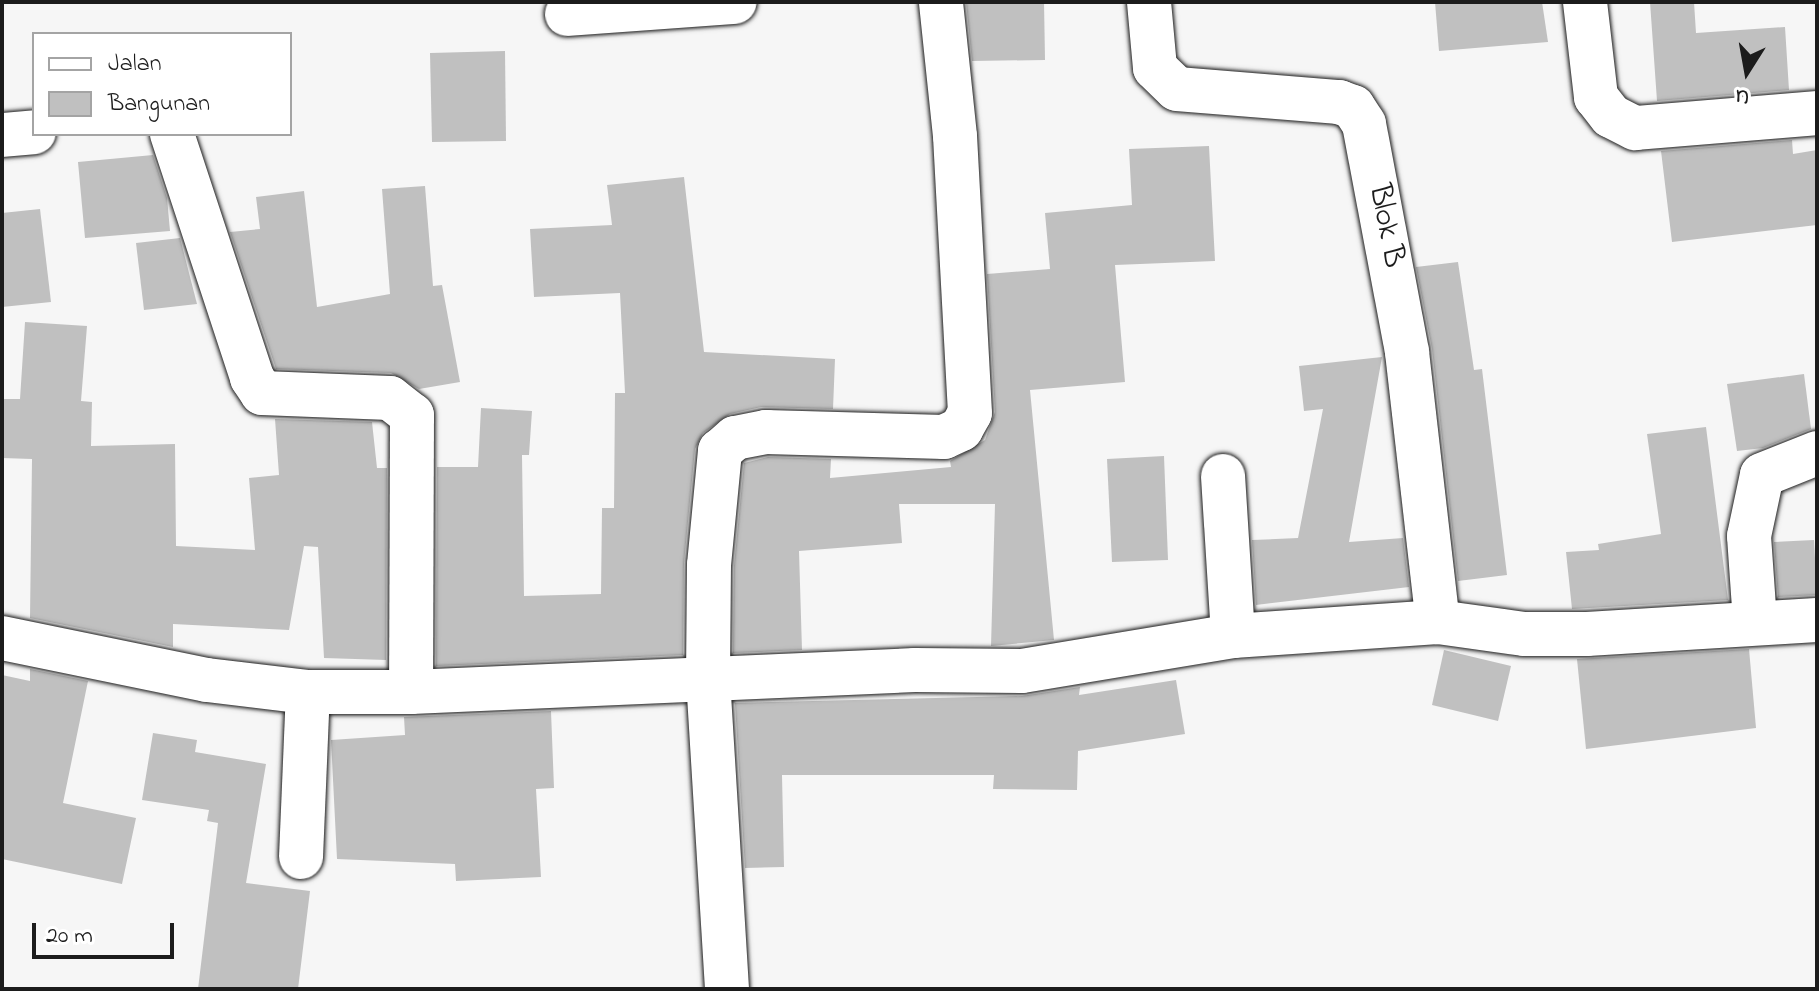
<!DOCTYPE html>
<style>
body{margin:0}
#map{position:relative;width:1819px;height:991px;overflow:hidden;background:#f6f6f6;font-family:"Indie Flower",sans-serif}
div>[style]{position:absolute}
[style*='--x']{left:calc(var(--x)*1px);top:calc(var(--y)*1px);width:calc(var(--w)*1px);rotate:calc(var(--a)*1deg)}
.building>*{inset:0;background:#c0c0c0}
.roads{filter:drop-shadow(0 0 2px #1c1c1c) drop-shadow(0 0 2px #1c1c1c)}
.street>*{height:44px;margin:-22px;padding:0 22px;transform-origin:22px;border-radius:22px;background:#fff}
span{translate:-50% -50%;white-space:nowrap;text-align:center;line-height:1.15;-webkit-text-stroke:6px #fff;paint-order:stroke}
.street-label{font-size:32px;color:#1c1c1c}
.frame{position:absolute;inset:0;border:4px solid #1c1c1c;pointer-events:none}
.legend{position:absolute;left:32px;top:32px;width:260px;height:104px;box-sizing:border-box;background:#fff;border:2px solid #a4a4a4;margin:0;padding:10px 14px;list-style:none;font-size:24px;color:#1c1c1c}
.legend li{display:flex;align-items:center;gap:16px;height:40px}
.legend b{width:40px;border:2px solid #a4a4a4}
.north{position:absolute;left:1707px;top:32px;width:80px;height:80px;-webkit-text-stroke:6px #fff;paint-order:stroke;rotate:191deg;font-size:22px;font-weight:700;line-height:32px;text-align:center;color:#1c1c1c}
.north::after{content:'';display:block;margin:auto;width:28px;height:36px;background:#1c1c1c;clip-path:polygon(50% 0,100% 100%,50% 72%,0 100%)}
.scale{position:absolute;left:32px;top:923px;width:142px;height:36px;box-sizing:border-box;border:4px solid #1c1c1c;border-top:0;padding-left:10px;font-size:24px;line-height:28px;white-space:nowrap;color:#1c1c1c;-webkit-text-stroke:6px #fff;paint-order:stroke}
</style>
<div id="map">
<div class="building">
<i style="clip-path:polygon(966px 2px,1044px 2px,1045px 60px,972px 61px)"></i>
<i style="clip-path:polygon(1435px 2px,1542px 2px,1548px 42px,1439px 51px)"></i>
<i style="clip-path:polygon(1650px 2px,1694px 2px,1696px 33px,1785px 27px,1789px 90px,1657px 101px)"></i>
<i style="clip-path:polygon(505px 51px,506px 141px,432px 142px,430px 53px)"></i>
<i style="clip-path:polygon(1792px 140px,1793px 154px,1817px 150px,1817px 225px,1672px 242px,1661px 151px)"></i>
<i style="clip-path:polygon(1209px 146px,1215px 261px,1115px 265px,1125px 382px,1030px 390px,1054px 640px,991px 646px,995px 504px,899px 504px,902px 543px,799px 551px,802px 650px,733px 653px,734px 566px,744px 463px,768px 457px,831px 459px,830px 478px,951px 467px,950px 461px,985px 440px,995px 412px,987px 274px,1050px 269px,1045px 213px,1132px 205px,1129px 149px)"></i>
<i style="clip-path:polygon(153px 155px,167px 198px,170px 231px,85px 238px,78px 162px)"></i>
<i style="clip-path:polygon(684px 177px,704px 352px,835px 359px,833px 409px,761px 407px,730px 414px,703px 433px,695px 449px,684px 563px,683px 655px,436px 666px,437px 467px,478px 467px,481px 408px,532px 411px,529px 455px,522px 455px,524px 596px,601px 594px,602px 508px,614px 508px,615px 393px,625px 393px,620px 293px,534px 297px,530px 229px,612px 225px,607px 185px)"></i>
<i style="clip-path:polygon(425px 186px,433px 286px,442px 285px,460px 382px,419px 389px,391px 373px,276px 369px,230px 232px,260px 229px,256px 197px,304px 191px,317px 307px,390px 294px,382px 189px)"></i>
<i style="clip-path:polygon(40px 209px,51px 302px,2px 307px,2px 213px)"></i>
<i style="clip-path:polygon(180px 238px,197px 304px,144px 310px,136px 243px)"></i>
<i style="clip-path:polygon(1458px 262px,1474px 370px,1482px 369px,1507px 575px,1458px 581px,1432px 349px,1416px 267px)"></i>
<i style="clip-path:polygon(25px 322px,87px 326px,81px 401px,92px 402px,91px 446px,175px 444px,176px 546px,255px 550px,249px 478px,279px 475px,275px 419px,372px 422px,377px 468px,387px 468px,386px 660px,324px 658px,318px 547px,304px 546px,289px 630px,173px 624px,173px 647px,30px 618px,32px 459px,2px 458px,2px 399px,20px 399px)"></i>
<i style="clip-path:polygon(1382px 357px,1349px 542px,1403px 538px,1409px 587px,1256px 605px,1252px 540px,1298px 538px,1323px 409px,1304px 411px,1299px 366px)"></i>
<i style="clip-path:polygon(1804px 374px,1811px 429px,1763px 448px,1737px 451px,1727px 384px)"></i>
<i style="clip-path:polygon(1706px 427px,1728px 600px,1572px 609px,1566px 552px,1599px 550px,1598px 544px,1661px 534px,1647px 434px)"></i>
<i style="clip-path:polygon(1164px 456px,1168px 560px,1112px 562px,1107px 459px)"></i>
<i style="clip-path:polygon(1814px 540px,1817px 595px,1778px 597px,1774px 542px)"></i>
<i style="clip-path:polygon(1749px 649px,1756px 728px,1586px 749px,1577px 659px)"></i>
<i style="clip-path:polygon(1444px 650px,1511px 666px,1498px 721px,1432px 705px)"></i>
<i style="clip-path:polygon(30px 669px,88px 681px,63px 803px,136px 818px,122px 884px,2px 859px,2px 675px,30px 681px)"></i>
<i style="clip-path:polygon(1176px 680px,1185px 734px,1078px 751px,1077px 790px,993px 789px,994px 775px,782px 775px,784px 867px,745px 868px,735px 703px,1022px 696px,1080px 687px,1079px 695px)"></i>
<i style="clip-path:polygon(551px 711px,554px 788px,536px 789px,541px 877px,456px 881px,455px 864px,337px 859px,331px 740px,405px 735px,404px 717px)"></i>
<i style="clip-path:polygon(153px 733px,197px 740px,195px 752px,266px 764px,246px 883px,310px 891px,298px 989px,198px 989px,218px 823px,207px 821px,209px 810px,142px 800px)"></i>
</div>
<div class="roads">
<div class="street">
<i style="--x:1149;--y:2;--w:66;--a:84.8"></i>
<i style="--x:1155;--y:68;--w:30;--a:44"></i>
<i style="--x:1177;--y:89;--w:163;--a:4.6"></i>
<i style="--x:1339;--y:102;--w:15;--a:20"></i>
<i style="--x:1353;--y:107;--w:20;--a:57"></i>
<i style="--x:1364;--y:124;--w:232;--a:79.3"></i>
<i style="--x:1407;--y:352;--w:272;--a:83.5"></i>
<i style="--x:1585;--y:2;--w:96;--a:83.4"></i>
<i style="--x:1596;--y:97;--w:24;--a:52"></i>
<i style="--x:1611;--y:116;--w:27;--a:27"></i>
<i style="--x:1635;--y:128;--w:183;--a:-4.7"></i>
<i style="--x:567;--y:14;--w:168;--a:-4.1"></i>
<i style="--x:172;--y:134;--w:257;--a:71.8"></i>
<i style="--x:252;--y:378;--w:18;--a:56"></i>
<i style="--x:262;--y:393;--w:128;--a:2.2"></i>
<i style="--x:390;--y:398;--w:28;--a:38"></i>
<i style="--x:412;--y:415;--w:277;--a:90.2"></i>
<i style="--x:2;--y:135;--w:32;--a:-5"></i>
<i style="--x:1223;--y:476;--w:160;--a:86.4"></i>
<i style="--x:1755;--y:622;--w:86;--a:-94"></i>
<i style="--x:1749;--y:536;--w:62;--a:-78"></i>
<i style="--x:1762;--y:475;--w:59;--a:-21.8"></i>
<i style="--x:2;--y:638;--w:209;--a:11.6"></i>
<i style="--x:207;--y:680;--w:102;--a:6.8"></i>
<i style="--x:308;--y:692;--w:103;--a:0"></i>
<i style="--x:411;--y:692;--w:504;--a:-2.5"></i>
<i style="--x:915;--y:670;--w:107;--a:0.5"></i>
<i style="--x:1022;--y:671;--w:214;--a:-9.4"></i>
<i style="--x:1233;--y:636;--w:205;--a:-3.9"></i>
<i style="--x:1438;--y:622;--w:87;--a:7.9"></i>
<i style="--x:1524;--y:634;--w:63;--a:0"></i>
<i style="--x:1587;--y:634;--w:230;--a:-3.5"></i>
<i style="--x:301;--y:857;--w:165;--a:-87.6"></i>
<i style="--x:727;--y:989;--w:312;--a:-93.5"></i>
<i style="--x:708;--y:678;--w:113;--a:-89.5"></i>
<i style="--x:709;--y:565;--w:115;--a:-84.5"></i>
<i style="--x:720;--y:451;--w:20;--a:-41"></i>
<i style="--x:735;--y:438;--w:32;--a:-11"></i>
<i style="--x:766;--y:432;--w:178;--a:1.6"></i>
<i style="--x:944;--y:437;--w:19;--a:-25"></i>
<i style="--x:961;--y:429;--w:18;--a:-61"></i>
<i style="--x:970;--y:413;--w:277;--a:-93.1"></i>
<i style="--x:955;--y:136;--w:135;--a:-96"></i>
</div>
</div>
<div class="street-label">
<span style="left:1385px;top:226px;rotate:79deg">Blok B</span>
</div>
<div class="frame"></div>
<ul class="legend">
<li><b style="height:10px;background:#fff"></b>Jalan</li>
<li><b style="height:22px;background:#c0c0c0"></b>Bangunan</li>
</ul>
<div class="north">U</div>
<div class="scale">20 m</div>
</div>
